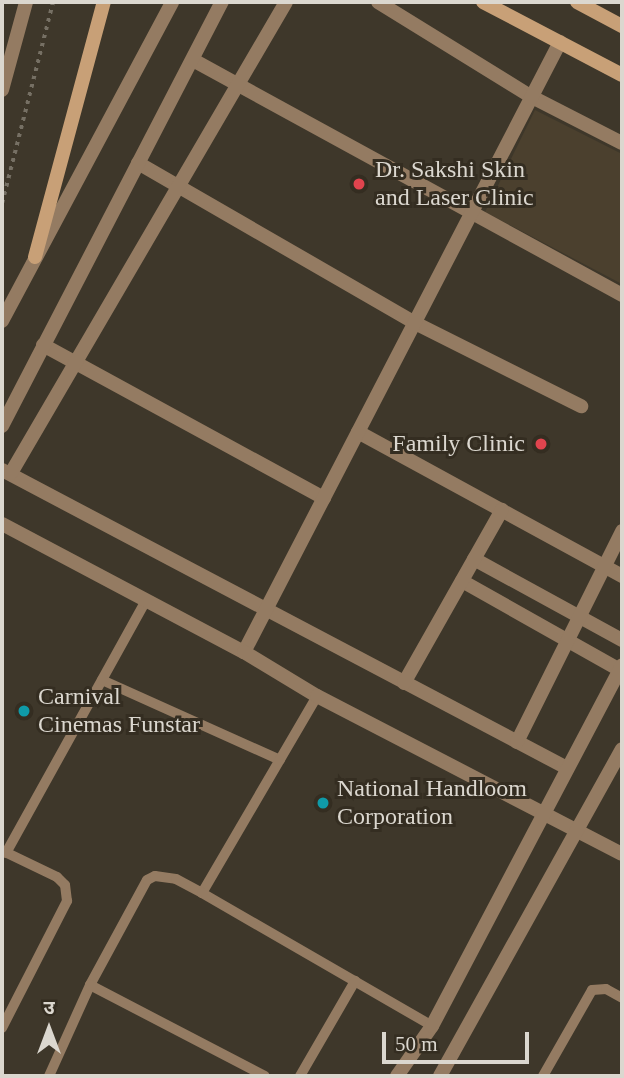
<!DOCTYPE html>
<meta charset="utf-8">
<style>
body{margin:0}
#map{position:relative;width:624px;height:1078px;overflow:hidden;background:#3e372a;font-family:"Times New Roman","Noto Sans Devanagari",serif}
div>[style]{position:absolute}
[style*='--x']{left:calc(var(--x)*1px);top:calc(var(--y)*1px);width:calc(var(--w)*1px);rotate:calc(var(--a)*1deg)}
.built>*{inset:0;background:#4b402e}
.path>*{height:3.5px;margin-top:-1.75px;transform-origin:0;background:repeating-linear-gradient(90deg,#767064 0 3.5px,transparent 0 8.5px)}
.service>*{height:10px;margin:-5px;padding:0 5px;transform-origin:5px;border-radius:5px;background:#947b62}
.minor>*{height:14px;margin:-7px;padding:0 7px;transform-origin:7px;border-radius:7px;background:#947b62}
.tertiary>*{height:14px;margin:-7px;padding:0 7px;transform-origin:7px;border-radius:7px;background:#947b62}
.secondary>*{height:14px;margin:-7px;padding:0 7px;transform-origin:7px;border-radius:7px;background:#c8a077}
.dots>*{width:19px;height:19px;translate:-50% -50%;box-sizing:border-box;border:4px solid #342d21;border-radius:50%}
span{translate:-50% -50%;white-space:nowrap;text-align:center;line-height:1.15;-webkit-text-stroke:6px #342d21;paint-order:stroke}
.poi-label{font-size:24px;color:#dbd7cf}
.left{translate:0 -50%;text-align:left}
.right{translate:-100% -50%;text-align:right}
.frame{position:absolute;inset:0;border:4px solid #dbd7cf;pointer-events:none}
.north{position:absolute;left:14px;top:994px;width:70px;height:70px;-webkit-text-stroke:5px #342d21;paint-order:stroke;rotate:0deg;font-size:19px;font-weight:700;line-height:28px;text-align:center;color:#dbd7cf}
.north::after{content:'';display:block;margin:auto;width:24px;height:32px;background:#dbd7cf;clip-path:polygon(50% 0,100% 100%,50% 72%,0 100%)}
.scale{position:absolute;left:382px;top:1032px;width:147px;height:32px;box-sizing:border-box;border:4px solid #dbd7cf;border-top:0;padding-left:9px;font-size:21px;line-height:24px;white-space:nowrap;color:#dbd7cf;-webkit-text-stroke:5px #342d21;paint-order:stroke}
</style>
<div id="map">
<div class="built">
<i style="clip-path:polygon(535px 110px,622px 154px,622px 284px,485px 212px)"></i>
</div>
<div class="path">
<i style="--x:2;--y:203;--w:207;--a:-75.8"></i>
</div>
<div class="service">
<i style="--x:102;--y:680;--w:195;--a:24.2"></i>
<i style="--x:6;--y:853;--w:289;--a:-61"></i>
<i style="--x:202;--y:893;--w:228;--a:-59.7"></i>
<i style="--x:90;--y:985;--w:119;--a:-61.5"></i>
<i style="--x:147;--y:880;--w:9;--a:-27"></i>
<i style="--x:155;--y:876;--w:21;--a:8"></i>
<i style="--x:176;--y:879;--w:30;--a:28"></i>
<i style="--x:202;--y:893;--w:266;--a:30"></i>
<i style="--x:2;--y:1028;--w:143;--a:-62.9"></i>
<i style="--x:67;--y:901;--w:16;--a:-97"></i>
<i style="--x:65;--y:885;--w:11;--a:-135"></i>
<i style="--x:57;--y:877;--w:60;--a:-154.3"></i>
<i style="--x:49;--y:1076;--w:100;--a:-65.7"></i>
<i style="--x:90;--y:985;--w:197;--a:27.5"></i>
<i style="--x:300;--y:1076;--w:110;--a:-59.9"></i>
<i style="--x:543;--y:1076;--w:99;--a:-60.3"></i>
<i style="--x:592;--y:990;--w:14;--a:-4"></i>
<i style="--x:606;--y:989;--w:18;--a:29"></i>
</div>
<div class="minor">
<i style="--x:378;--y:2;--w:181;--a:31.7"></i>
<i style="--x:532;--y:97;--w:101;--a:27.1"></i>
<i style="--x:193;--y:60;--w:489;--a:28.7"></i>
<i style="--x:2;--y:90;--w:91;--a:-74.7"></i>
<i style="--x:138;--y:163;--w:320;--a:30"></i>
<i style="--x:415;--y:323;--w:186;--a:26.6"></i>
<i style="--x:43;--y:345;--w:320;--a:28.6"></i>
<i style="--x:358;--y:432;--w:301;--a:28.6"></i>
<i style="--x:2;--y:470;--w:639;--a:27.81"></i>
<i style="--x:11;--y:473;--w:545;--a:-59.72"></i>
<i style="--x:474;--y:559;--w:169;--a:28.7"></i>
<i style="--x:462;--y:581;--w:181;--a:29.4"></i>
<i style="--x:244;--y:652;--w:687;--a:-62.61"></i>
<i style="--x:404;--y:683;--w:199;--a:-60.5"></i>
<i style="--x:517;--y:742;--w:236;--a:-63.5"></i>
</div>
<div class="tertiary">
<i style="--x:2;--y:321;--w:361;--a:-61.9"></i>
<i style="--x:2;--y:426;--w:478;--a:-62.6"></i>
<i style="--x:2;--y:524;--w:274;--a:27.9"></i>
<i style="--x:244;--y:652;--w:85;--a:31.1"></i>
<i style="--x:317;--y:696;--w:343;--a:27.4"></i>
<i style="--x:397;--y:1076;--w:61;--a:-55"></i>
<i style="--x:432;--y:1026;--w:408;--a:-62.2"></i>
<i style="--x:440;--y:1076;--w:374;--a:-60.9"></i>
</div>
<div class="secondary">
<i style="--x:483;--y:2;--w:157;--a:27.7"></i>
<i style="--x:577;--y:2;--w:51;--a:28.1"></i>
<i style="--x:35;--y:257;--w:264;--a:-74.9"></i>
</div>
<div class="dots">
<i style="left:359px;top:184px;background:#e0444e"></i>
<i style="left:541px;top:444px;background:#e0444e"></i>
<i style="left:24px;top:711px;background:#0f9aa8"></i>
<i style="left:323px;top:803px;background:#0f9aa8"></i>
</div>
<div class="poi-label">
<span class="left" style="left:375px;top:184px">Dr. Sakshi Skin<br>and Laser Clinic</span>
<span class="right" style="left:525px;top:444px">Family Clinic</span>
<span class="left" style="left:38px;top:711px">Carnival<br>Cinemas Funstar</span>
<span class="left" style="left:337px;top:803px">National Handloom<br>Corporation</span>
</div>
<div class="frame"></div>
<div class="north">उ</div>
<div class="scale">50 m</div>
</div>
